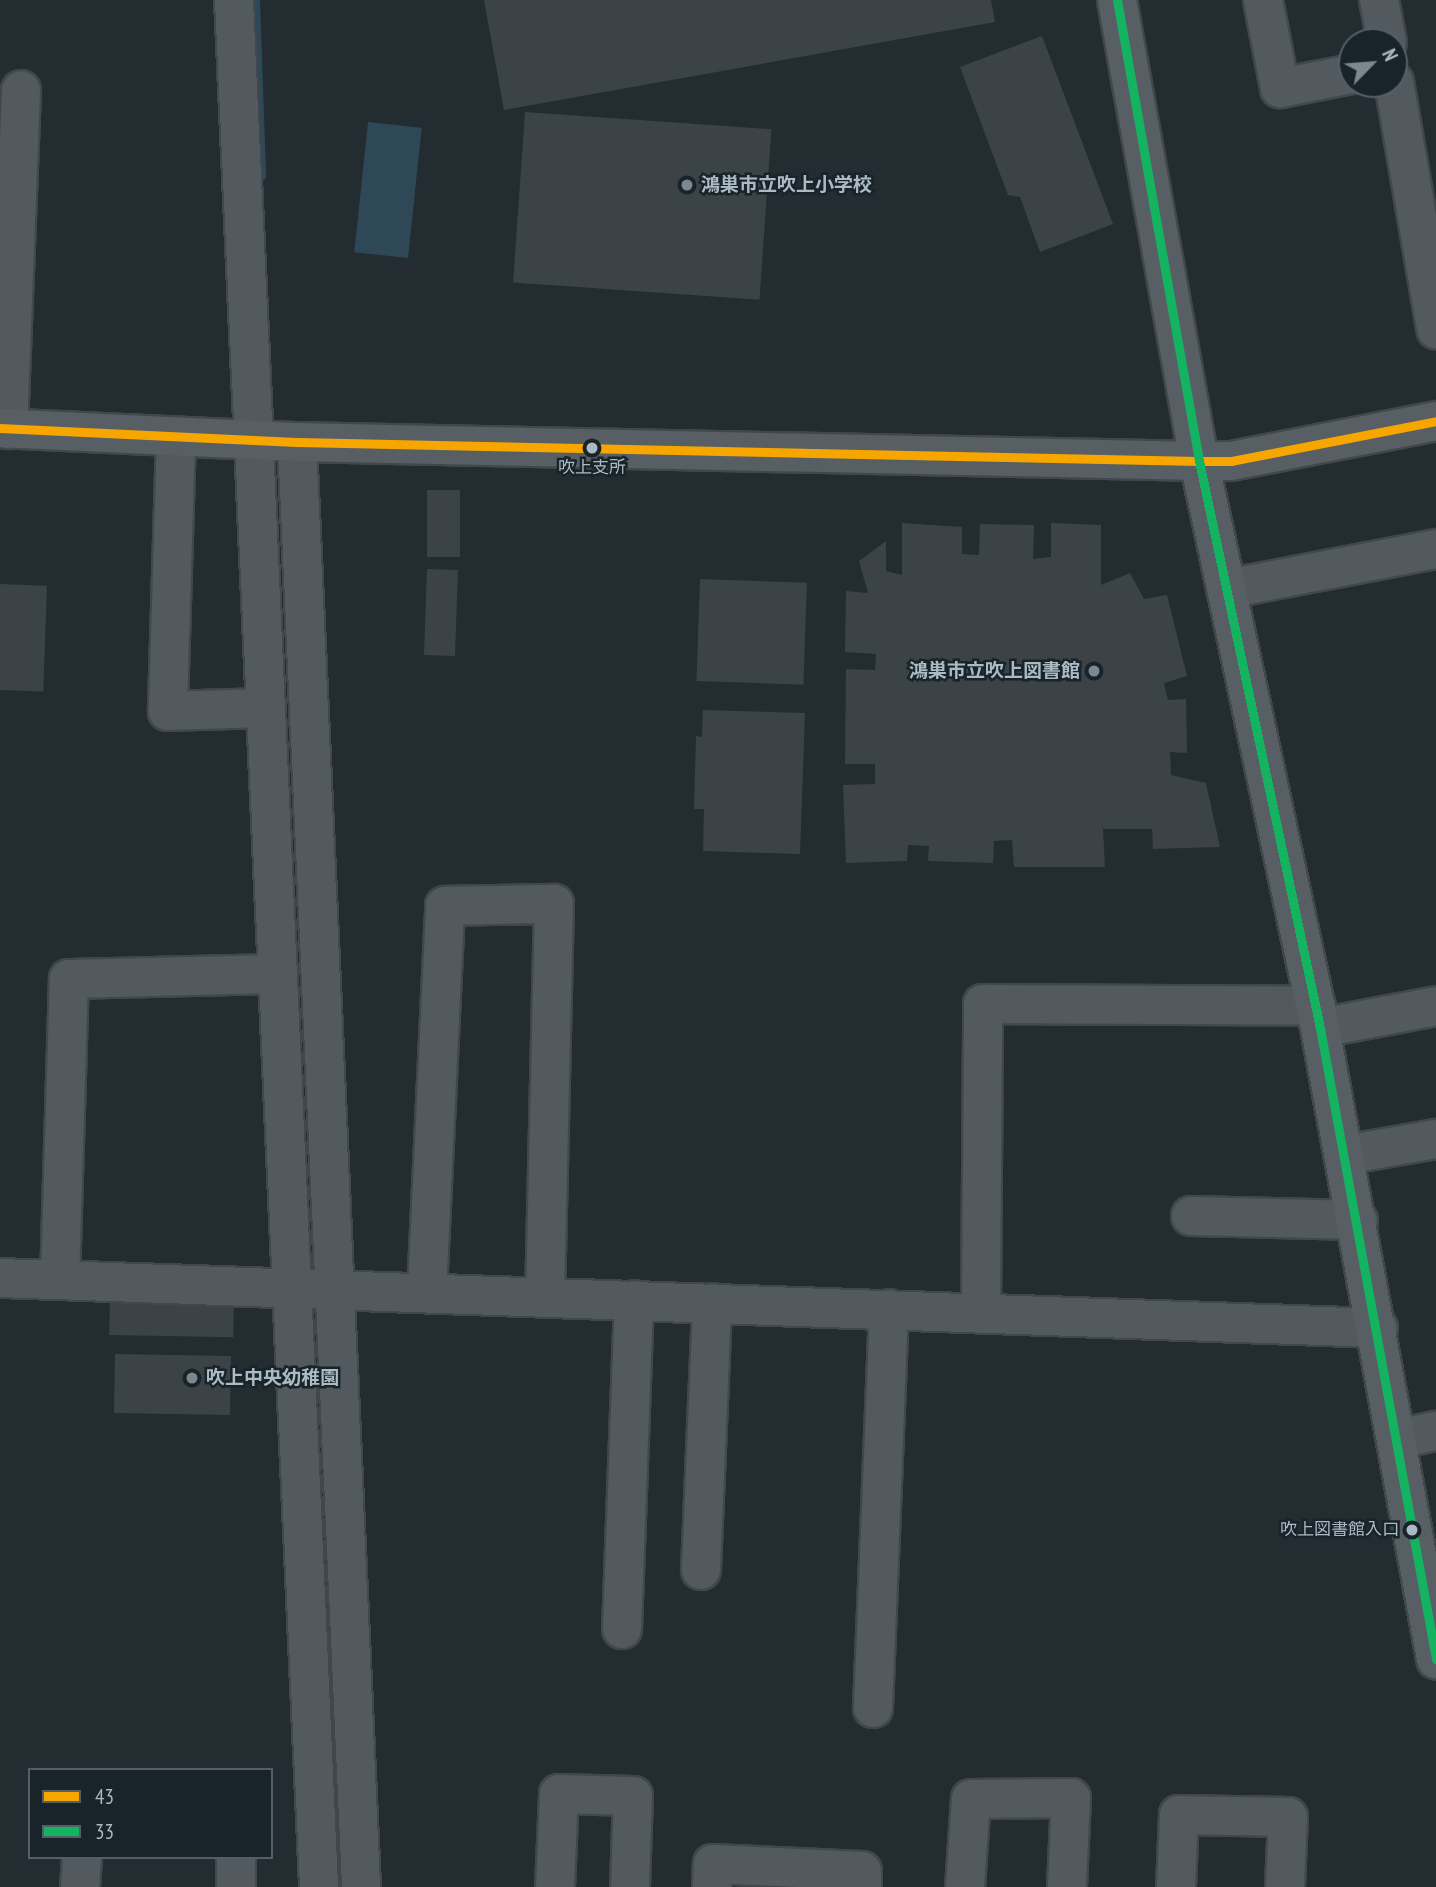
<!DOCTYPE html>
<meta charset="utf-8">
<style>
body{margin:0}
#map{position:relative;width:1436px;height:1887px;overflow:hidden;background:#232c30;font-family:"PT Sans Narrow","Noto Sans JP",sans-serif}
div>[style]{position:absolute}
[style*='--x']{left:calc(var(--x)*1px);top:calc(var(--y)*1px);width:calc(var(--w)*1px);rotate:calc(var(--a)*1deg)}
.water>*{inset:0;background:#2f4857;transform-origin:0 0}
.stream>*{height:10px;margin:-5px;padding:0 5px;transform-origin:5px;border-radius:5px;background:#2f4857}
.building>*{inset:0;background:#3b4346;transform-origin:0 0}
.roads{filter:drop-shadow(2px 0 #41474b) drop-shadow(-2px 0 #41474b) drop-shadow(0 2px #41474b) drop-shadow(0 -2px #41474b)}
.street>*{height:38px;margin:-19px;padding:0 19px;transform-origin:19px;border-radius:19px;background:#525a5f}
.secondary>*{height:38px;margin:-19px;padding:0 19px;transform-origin:19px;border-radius:19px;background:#575e64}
.bus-1>*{height:9px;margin:-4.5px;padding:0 4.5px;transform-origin:4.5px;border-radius:4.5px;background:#f7a600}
.bus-2>*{height:9px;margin:-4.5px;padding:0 4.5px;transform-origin:4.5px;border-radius:4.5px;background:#13b361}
.dots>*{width:19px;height:19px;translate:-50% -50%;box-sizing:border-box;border:4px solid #18232a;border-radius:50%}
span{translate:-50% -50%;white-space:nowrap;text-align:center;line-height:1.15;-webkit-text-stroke:5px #18232a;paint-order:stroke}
.bus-label{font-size:17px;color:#abbac3}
.right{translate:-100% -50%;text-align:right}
.poi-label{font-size:19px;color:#abbac3;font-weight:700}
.left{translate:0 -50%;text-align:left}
.legend{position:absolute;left:28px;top:1768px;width:245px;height:91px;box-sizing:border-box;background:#18232a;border:2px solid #535f67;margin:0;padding:9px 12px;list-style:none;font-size:21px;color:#abbac3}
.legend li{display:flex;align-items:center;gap:14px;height:35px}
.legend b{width:35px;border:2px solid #535f67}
.north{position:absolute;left:1338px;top:28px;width:70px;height:70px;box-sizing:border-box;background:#18232a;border:2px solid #535f67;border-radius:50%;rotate:65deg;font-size:19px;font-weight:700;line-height:28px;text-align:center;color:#abbac3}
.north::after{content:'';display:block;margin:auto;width:24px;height:32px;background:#7b8890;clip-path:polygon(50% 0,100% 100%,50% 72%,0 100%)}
</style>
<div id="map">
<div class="water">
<i style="left:368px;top:122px;width:54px;height:131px;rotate:6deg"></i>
</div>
<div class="stream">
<i style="--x:255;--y:0;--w:176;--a:88"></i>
<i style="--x:327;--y:1634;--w:253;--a:87.3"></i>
</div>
<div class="building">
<i style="clip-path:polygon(484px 0,991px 0,995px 22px,504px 110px)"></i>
<i style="clip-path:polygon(1042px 36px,1113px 224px,1040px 252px,1020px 197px,1008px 195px,960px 67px)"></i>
<i style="left:525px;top:112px;width:247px;height:171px;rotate:4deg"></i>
<i style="left:427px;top:490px;width:33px;height:67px"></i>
<i style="clip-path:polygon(902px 523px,962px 527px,962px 554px,979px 555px,980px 524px,1034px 525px,1033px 559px,1051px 557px,1051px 523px,1101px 525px,1101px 585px,1130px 573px,1144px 599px,1167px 595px,1187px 676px,1164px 683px,1168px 700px,1186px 699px,1187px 753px,1170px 752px,1171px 775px,1206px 783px,1220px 847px,1153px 849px,1152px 829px,1103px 829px,1105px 867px,1014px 867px,1012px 840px,994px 841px,993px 863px,928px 861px,929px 846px,908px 845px,907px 861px,846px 863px,843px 785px,875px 784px,875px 764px,845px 764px,846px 669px,875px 670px,876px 654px,845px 652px,846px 591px,868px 593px,859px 561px,886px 541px,886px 571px,902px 575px)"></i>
<i style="left:427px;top:569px;width:31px;height:86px;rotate:2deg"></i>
<i style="left:700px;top:579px;width:107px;height:102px;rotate:2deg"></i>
<i style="left:0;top:584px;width:47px;height:106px;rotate:2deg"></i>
<i style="clip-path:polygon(703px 710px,805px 713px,800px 854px,703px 851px,704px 809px,694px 809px,696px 736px,702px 737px)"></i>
<i style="left:110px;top:1293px;width:124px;height:42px;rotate:1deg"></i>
<i style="left:115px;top:1354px;width:116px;height:59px;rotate:1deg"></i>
</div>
<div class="roads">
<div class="street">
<i style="--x:234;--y:0;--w:1889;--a:87.42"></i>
<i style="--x:1263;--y:0;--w:90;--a:79.1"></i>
<i style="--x:1280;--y:88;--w:73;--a:-11"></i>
<i style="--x:1379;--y:0;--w:43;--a:79.2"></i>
<i style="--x:1394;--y:82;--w:251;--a:80.3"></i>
<i style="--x:8;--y:429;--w:339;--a:-87.8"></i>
<i style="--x:176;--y:437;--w:274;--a:91.7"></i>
<i style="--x:168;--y:711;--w:95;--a:-1.8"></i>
<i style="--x:297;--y:442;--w:1446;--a:87.46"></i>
<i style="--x:1226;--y:589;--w:214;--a:-10.8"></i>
<i style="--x:1320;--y:1028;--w:118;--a:-10.7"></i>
<i style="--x:1345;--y:1155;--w:92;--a:-10"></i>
<i style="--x:1191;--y:1216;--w:167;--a:1.4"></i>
<i style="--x:0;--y:1278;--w:1379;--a:2.08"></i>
<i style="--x:60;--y:1280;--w:301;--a:-88.3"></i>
<i style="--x:69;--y:979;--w:206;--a:-1.4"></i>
<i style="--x:427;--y:1292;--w:386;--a:-87.3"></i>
<i style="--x:445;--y:906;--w:109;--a:-1.1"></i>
<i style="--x:554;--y:904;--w:392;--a:91.3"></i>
<i style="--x:981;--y:1313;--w:309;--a:-89.6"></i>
<i style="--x:983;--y:1004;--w:333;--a:0.3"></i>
<i style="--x:1398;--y:1439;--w:39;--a:-12"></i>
<i style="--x:701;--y:1570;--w:267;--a:-87.6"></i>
<i style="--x:622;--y:1629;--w:329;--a:-87.9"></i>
<i style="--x:873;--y:1708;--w:399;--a:-87.7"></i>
<i style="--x:80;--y:1887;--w:30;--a:-86"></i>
<i style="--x:236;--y:1887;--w:30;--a:-90"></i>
<i style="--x:555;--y:1887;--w:93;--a:-87.5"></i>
<i style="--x:559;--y:1794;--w:74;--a:1.5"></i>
<i style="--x:633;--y:1796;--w:91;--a:91.9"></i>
<i style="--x:712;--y:1887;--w:23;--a:-88"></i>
<i style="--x:713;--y:1864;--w:149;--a:2.7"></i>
<i style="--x:862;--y:1871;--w:16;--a:90"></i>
<i style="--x:965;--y:1887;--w:88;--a:-86.1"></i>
<i style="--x:971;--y:1799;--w:100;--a:-0.6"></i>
<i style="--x:1071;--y:1798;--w:89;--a:92.6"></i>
<i style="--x:1176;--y:1887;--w:72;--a:-87.6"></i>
<i style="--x:1179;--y:1815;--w:109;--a:1.1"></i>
<i style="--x:1288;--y:1817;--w:70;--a:92.5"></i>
</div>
<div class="secondary">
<i style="--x:1117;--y:0;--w:468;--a:79.9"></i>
<i style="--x:1199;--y:461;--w:580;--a:77.95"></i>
<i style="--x:1320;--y:1028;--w:642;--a:79.58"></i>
<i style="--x:0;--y:428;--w:297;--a:2.7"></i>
<i style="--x:297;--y:442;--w:902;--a:1.21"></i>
<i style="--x:1199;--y:461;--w:32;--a:0"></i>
<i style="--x:1231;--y:461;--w:209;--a:-11"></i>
</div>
</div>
<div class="bus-1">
<i style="--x:0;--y:428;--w:297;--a:2.7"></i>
<i style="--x:297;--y:442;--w:902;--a:1.21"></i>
<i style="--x:1199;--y:461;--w:32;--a:0"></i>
<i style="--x:1231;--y:461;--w:209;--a:-11"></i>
</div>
<div class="bus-2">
<i style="--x:1117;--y:0;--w:468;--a:79.9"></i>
<i style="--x:1199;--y:461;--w:580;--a:77.95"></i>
<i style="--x:1320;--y:1028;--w:642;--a:79.58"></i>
</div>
<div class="dots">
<i style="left:687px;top:185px;background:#7b8890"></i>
<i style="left:592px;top:448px;background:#abbac3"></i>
<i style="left:1094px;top:671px;background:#7b8890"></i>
<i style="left:192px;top:1378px;background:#7b8890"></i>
<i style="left:1412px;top:1530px;background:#abbac3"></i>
</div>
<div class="bus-label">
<span style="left:592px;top:468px">吹上支所</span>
<span class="right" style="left:1399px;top:1530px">吹上図書館入口</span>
</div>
<div class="poi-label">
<span class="left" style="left:701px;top:185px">鴻巣市立吹上小学校</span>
<span class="right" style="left:1080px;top:671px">鴻巣市立吹上図書館</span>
<span class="left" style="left:206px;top:1378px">吹上中央幼稚園</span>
</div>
<ul class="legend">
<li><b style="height:9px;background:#f7a600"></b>43</li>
<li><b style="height:9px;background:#13b361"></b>33</li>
</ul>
<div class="north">N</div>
</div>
